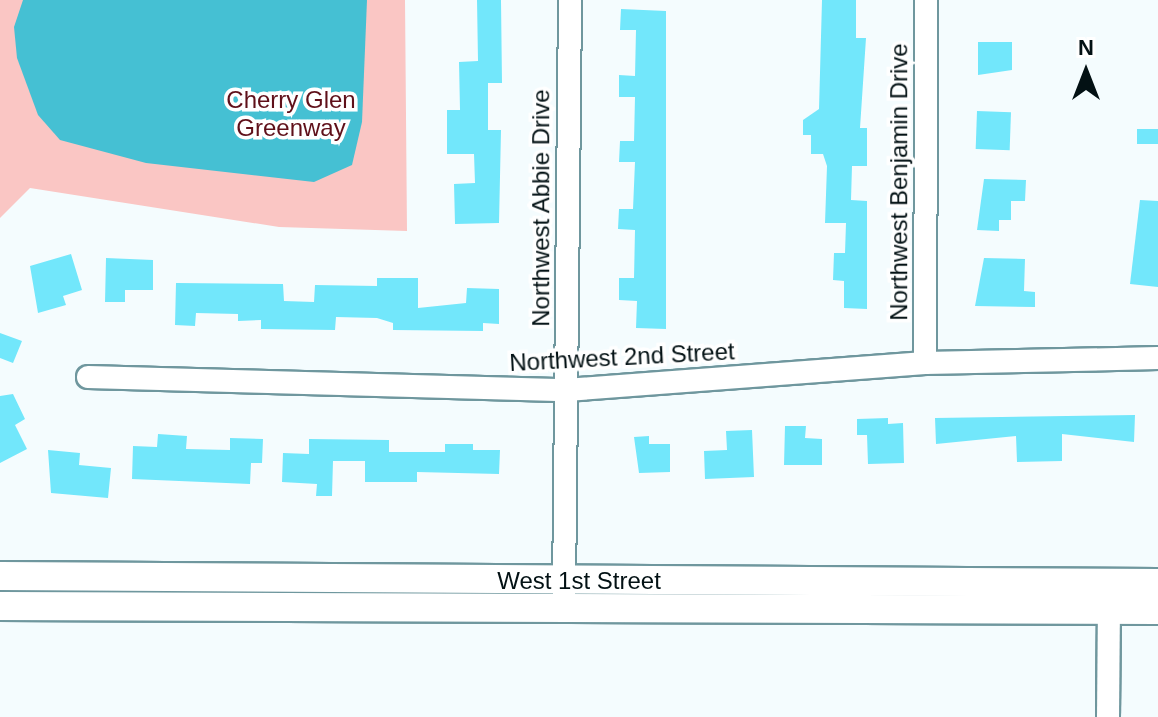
<!DOCTYPE html>
<style>
body{margin:0}
#map{position:relative;width:1158px;height:717px;overflow:hidden;background:#f4fcfe;font-family:Arial,sans-serif}
div>[style]{position:absolute}
[style*='--x']{left:calc(var(--x)*1px);top:calc(var(--y)*1px);width:calc(var(--w)*1px);rotate:calc(var(--a)*1deg)}
.green>*{inset:0;background:#fac6c4}
.water>*{inset:0;background:#45c0d3}
.building>*{inset:0;background:#72e7fb;transform-origin:0 0}
.roads{filter:drop-shadow(2px 0 #6f979e) drop-shadow(-2px 0 #6f979e) drop-shadow(0 2px #6f979e) drop-shadow(0 -2px #6f979e)}
.minor>*{height:22px;margin:-11px;padding:0 11px;transform-origin:11px;border-radius:11px;background:#fff}
.major>*{height:28px;margin:-14px;padding:0 14px;transform-origin:14px;border-radius:14px;background:#fff}
span{translate:-50% -50%;white-space:nowrap;text-align:center;line-height:1.15;-webkit-text-stroke:7px #fff;paint-order:stroke}
.park-label{font-size:24px;color:#5f101a}
.street-label{font-size:24px;color:#031114}
.north{position:absolute;left:1046px;top:32px;width:80px;height:80px;-webkit-text-stroke:6px #fff;paint-order:stroke;rotate:0deg;font-size:22px;font-weight:700;line-height:32px;text-align:center;color:#031114}
.north::after{content:'';display:block;margin:auto;width:28px;height:36px;background:#031114;clip-path:polygon(50% 0,100% 100%,50% 72%,0 100%)}
</style>
<div id="map">
<div class="green">
<i style="clip-path:polygon(0 0,405px 0,407px 231px,279px 227px,30px 188px,0 218px)"></i>
</div>
<div class="water">
<i style="clip-path:polygon(23px 0,367px 0,362px 122px,352px 165px,314px 182px,146px 163px,60px 140px,38px 115px,17px 58px,14px 27px)"></i>
</div>
<div class="building">
<i style="clip-path:polygon(477px 0,501px 0,502px 83px,488px 83px,488px 130px,501px 130px,499px 223px,455px 224px,454px 184px,475px 183px,474px 154px,447px 154px,447px 110px,460px 110px,459px 62px,478px 61px)"></i>
<i style="clip-path:polygon(822px 0,856px 0,856px 38px,866px 38px,860px 128px,867px 128px,867px 166px,852px 166px,851px 200px,867px 201px,867px 309px,844px 308px,844px 281px,833px 280px,834px 253px,845px 253px,846px 223px,825px 223px,827px 166px,823px 154px,811px 154px,811px 135px,803px 135px,803px 120px,819px 109px)"></i>
<i style="clip-path:polygon(621px 9px,666px 11px,666px 329px,636px 328px,637px 301px,619px 300px,619px 278px,634px 278px,635px 230px,618px 229px,619px 209px,633px 209px,635px 162px,619px 162px,620px 141px,634px 141px,635px 97px,619px 97px,619px 75px,635px 76px,636px 30px,620px 30px)"></i>
<i style="clip-path:polygon(978px 42px,1012px 42px,1012px 70px,978px 75px)"></i>
<i style="left:977px;top:111px;width:34px;height:38px;rotate:2deg"></i>
<i style="left:1137px;top:129px;width:21px;height:15px"></i>
<i style="clip-path:polygon(984px 179px,1026px 180px,1025px 201px,1011px 201px,1011px 220px,999px 220px,999px 231px,977px 230px)"></i>
<i style="clip-path:polygon(1140px 200px,1158px 201px,1158px 287px,1130px 284px)"></i>
<i style="clip-path:polygon(71px 254px,82px 290px,63px 296px,66px 305px,38px 313px,30px 266px)"></i>
<i style="clip-path:polygon(106px 258px,153px 260px,153px 290px,125px 290px,125px 302px,105px 302px)"></i>
<i style="clip-path:polygon(984px 258px,1025px 259px,1024px 291px,1035px 292px,1035px 307px,975px 306px)"></i>
<i style="clip-path:polygon(377px 278px,418px 278px,418px 308px,466px 303px,467px 288px,499px 289px,499px 324px,483px 323px,483px 331px,393px 330px,393px 323px,377px 318px,336px 317px,335px 330px,261px 329px,261px 320px,238px 321px,238px 314px,196px 313px,195px 326px,175px 325px,176px 283px,283px 284px,284px 301px,314px 302px,315px 285px,377px 286px)"></i>
<i style="clip-path:polygon(0 333px,22px 341px,13px 363px,0 358px)"></i>
<i style="clip-path:polygon(13px 394px,25px 419px,15px 425px,27px 449px,0 463px,0 396px)"></i>
<i style="clip-path:polygon(1135px 415px,1134px 442px,1062px 434px,1062px 461px,1017px 462px,1016px 436px,936px 444px,935px 418px)"></i>
<i style="clip-path:polygon(888px 418px,888px 424px,903px 423px,904px 463px,868px 464px,867px 435px,857px 435px,857px 419px)"></i>
<i style="clip-path:polygon(785px 426px,806px 426px,805px 438px,822px 439px,822px 465px,784px 465px)"></i>
<i style="clip-path:polygon(752px 430px,754px 477px,705px 479px,704px 451px,727px 450px,726px 431px)"></i>
<i style="clip-path:polygon(158px 434px,187px 436px,186px 449px,230px 450px,230px 438px,263px 439px,262px 463px,251px 463px,250px 484px,132px 479px,133px 446px,157px 447px)"></i>
<i style="clip-path:polygon(649px 436px,649px 444px,670px 444px,670px 472px,639px 473px,634px 437px)"></i>
<i style="clip-path:polygon(309px 439px,389px 440px,389px 452px,445px 452px,445px 444px,473px 444px,473px 450px,500px 450px,499px 474px,417px 472px,417px 482px,365px 482px,365px 461px,333px 461px,332px 496px,316px 496px,317px 484px,282px 482px,283px 453px,309px 454px)"></i>
<i style="clip-path:polygon(48px 450px,80px 453px,79px 465px,111px 468px,108px 498px,51px 493px)"></i>
</div>
<div class="roads">
<div class="minor">
<i style="--x:925;--y:363;--w:363;--a:-89.8"></i>
<i style="--x:88;--y:377;--w:478;--a:1.6"></i>
<i style="--x:566;--y:390;--w:360;--a:-4.3"></i>
<i style="--x:925;--y:363;--w:233;--a:-1.2"></i>
<i style="--x:564;--y:595;--w:595;--a:-89.42"></i>
<i style="--x:1108;--y:717;--w:121;--a:-89.5"></i>
</div>
<div class="major">
<i style="--x:0;--y:576;--w:1158;--a:0.35"></i>
<i style="--x:0;--y:606;--w:1158;--a:0.2"></i>
</div>
</div>
<div class="park-label">
<span style="left:291px;top:114px">Cherry Glen<br>Greenway</span>
</div>
<div class="street-label">
<span style="left:899px;top:182px;rotate:-90deg">Northwest Benjamin Drive</span>
<span style="left:541px;top:208px;rotate:-90deg">Northwest Abbie Drive</span>
<span style="left:622px;top:357px;rotate:-3deg">Northwest 2nd Street</span>
<span style="left:579px;top:581px">West 1st Street</span>
</div>
<div class="north">N</div>
</div>
